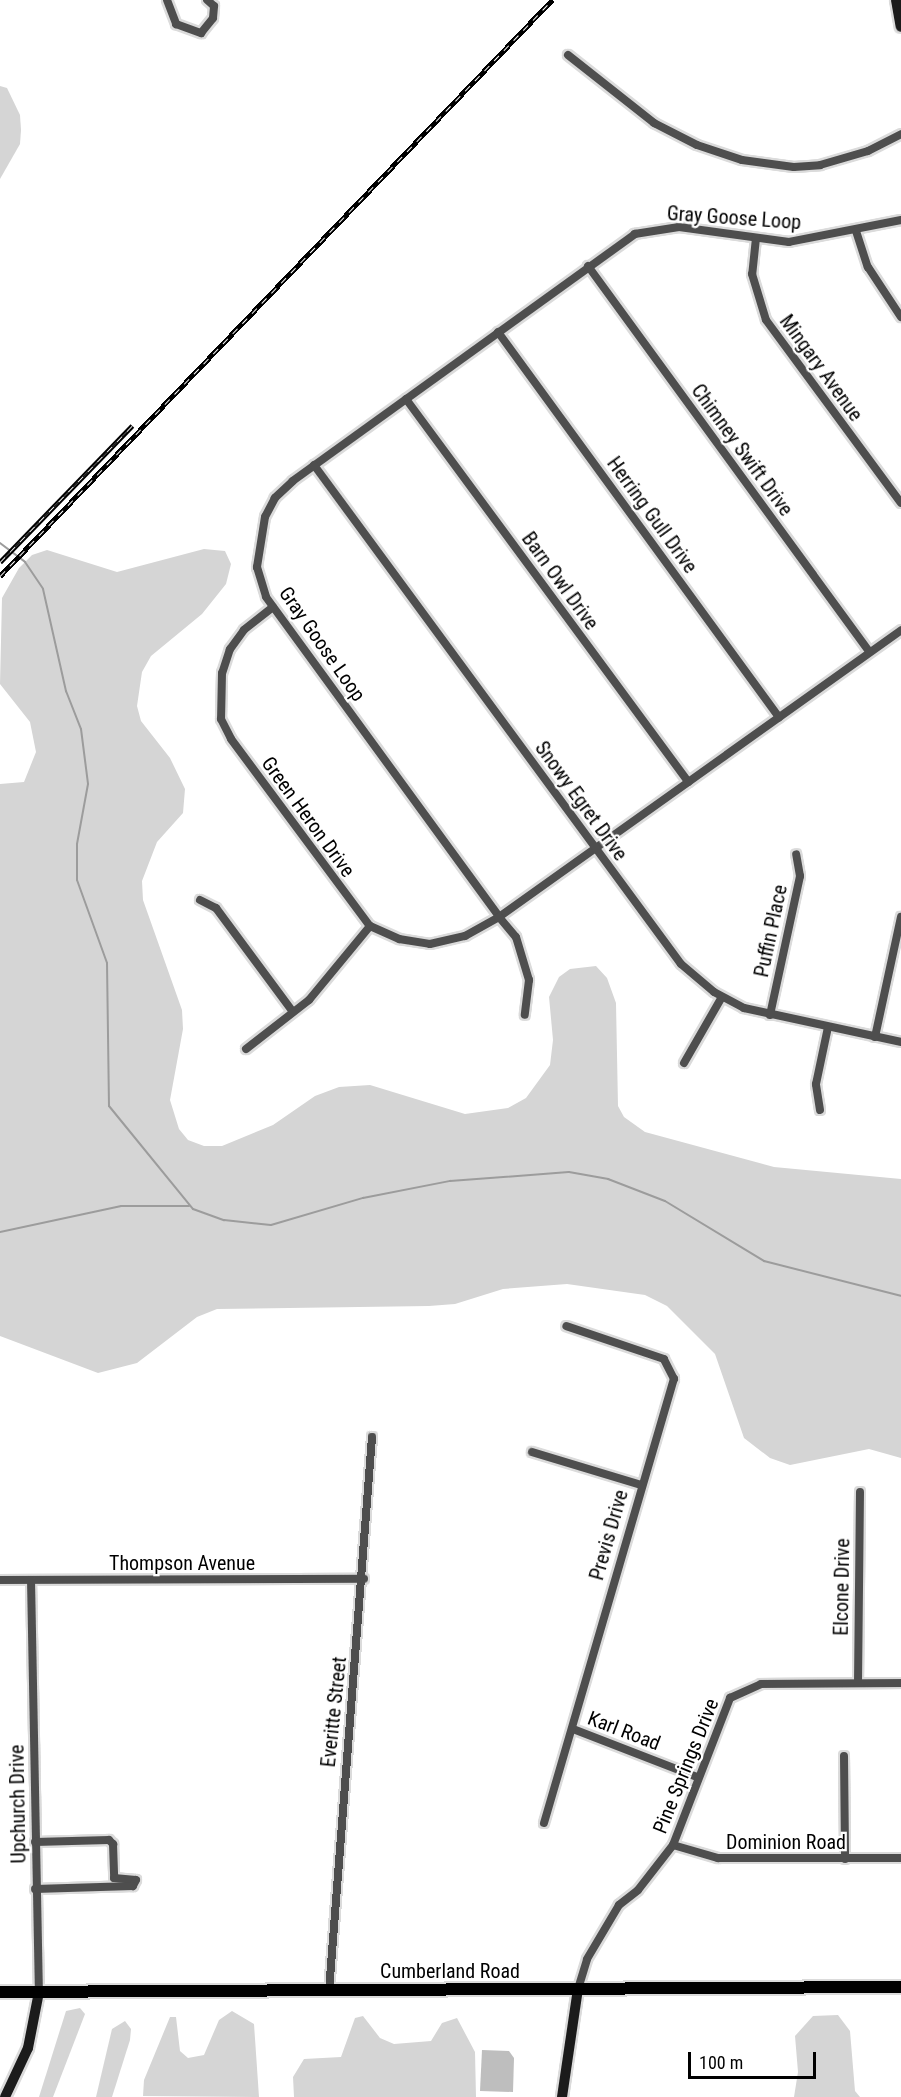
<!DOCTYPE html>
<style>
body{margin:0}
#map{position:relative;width:901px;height:2097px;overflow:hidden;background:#fff;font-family:"Roboto Condensed",sans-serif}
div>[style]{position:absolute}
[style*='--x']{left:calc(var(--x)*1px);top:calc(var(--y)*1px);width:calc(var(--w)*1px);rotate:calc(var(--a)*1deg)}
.green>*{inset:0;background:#d5d5d5}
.stream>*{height:2px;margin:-1px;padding:0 1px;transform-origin:1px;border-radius:1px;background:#9c9c9c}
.building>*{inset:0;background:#bebebe}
.roads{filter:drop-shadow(2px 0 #dbdbdb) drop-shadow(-2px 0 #dbdbdb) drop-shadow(0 2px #dbdbdb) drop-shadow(0 -2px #dbdbdb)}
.street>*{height:8px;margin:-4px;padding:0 4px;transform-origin:4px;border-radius:4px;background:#4e4e4e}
.secondary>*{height:10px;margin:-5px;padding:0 5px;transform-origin:5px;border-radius:5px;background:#1b1b1b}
.primary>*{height:12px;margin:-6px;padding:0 6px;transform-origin:6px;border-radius:6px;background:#000}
.rail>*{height:4.5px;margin-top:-2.25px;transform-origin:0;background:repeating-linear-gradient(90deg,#fff 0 7px,#000 0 14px);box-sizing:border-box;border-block:2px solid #000}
span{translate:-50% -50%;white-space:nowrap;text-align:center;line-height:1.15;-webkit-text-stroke:4.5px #fff;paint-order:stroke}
.street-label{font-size:20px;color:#000}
.scale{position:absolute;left:688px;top:2052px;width:128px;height:27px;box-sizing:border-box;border:3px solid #000;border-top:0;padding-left:8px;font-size:18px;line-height:21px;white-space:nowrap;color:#000;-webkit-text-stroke:4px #fff;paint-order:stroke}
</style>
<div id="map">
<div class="green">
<i style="clip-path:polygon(0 86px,7px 88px,20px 115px,21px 130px,20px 144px,0 179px)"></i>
<i style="clip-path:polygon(204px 549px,225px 551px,231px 564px,226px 584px,202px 614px,151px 656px,142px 672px,137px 706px,141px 721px,170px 758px,185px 789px,183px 813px,157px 842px,142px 881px,143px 900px,182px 1010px,183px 1029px,170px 1100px,179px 1129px,188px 1140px,204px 1146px,222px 1146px,273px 1125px,315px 1096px,339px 1087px,370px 1085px,465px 1114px,508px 1108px,526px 1098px,550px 1065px,553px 1040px,549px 997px,559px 977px,570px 969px,596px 966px,607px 978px,616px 1003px,618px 1106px,624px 1117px,645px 1132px,774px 1167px,901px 1179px,901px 1458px,869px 1449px,790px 1465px,770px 1458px,744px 1438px,715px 1354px,667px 1306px,645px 1295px,567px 1284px,503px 1289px,455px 1304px,429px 1306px,217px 1309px,197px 1317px,137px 1363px,98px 1373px,0 1336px,0 784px,24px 782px,36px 752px,30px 722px,0 684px,2px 598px,19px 568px,32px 555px,47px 550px,117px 572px)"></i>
<i style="clip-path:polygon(80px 2008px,85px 2014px,53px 2097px,39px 2097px,66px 2011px)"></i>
<i style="clip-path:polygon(232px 2011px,254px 2024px,259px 2097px,143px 2096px,144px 2080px,170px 2017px,176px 2017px,180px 2051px,188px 2058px,204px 2055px,219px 2020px)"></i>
<i style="clip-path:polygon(838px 2015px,850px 2031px,855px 2091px,860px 2097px,794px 2097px,798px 2072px,795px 2036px,813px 2016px)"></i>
<i style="clip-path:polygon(363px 2016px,380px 2038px,394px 2044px,431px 2041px,442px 2023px,457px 2018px,475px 2052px,476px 2097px,294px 2097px,293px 2077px,304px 2059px,341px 2057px,355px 2018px)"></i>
<i style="clip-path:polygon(125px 2021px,131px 2029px,130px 2040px,112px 2097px,96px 2097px,112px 2029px)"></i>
</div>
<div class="stream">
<i style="--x:0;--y:543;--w:31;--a:37"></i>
<i style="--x:25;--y:562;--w:32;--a:56"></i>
<i style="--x:43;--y:589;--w:105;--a:77.3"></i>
<i style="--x:66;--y:691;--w:41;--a:68.5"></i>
<i style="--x:81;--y:729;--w:55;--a:82.7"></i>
<i style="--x:88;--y:784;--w:61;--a:100.4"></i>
<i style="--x:77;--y:844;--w:36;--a:90"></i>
<i style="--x:77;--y:880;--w:88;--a:70.1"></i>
<i style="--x:107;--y:963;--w:143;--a:89.2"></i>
<i style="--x:109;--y:1106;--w:133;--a:50.8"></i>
<i style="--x:193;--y:1209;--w:33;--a:20"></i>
<i style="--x:224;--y:1220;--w:47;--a:6.1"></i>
<i style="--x:271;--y:1225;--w:96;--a:-16.4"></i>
<i style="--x:363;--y:1198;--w:89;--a:-11.1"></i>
<i style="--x:450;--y:1181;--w:119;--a:-4.3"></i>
<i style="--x:569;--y:1172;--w:40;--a:10"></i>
<i style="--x:608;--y:1179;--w:61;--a:21.1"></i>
<i style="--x:665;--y:1201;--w:116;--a:31.2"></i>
<i style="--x:764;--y:1261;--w:141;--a:14.3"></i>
<i style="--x:0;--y:1232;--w:124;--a:-12.1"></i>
<i style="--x:121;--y:1206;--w:68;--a:0"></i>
</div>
<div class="building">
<i style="clip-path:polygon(482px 2050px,509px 2051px,514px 2058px,513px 2092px,480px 2091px)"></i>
</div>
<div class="roads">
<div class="street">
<i style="--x:167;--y:0;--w:26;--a:69"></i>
<i style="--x:176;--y:24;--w:27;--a:20"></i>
<i style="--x:201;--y:33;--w:19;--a:-51"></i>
<i style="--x:213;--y:18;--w:12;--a:-85"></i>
<i style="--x:214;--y:6;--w:9;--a:-139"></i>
<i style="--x:568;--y:55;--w:110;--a:38.3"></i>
<i style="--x:654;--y:123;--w:48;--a:27.1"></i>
<i style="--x:697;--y:145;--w:47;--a:18.4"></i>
<i style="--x:742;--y:160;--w:52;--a:7.7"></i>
<i style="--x:794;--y:167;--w:26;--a:-4"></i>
<i style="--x:820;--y:165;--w:50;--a:-16.3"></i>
<i style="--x:868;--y:151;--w:37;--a:-27"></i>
<i style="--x:901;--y:220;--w:114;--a:168.9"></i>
<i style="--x:789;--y:242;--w:111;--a:-172.2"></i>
<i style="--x:679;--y:227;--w:45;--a:171"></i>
<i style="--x:635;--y:234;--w:422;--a:144.2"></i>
<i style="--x:293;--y:481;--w:25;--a:137"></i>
<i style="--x:275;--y:498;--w:21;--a:118"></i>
<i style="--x:265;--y:517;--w:51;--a:99.1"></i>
<i style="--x:257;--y:567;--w:31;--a:73"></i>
<i style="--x:266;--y:597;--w:396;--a:53.9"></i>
<i style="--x:499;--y:917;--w:494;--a:-35.5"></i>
<i style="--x:856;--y:231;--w:38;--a:72"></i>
<i style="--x:868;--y:267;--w:60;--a:56.6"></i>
<i style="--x:756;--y:238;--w:36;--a:96"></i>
<i style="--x:752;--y:274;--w:48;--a:73.1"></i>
<i style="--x:766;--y:320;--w:227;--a:53.6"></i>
<i style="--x:588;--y:266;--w:477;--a:53.9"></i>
<i style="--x:498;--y:332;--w:477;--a:53.9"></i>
<i style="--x:406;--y:399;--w:476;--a:53.6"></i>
<i style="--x:314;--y:465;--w:619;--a:53.67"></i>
<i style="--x:681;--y:964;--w:43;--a:40.3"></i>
<i style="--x:714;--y:992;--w:34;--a:28"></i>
<i style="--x:744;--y:1008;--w:161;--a:12.2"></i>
<i style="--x:273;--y:607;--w:37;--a:142"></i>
<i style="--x:244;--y:630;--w:24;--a:126"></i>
<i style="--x:230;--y:649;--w:25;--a:108"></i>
<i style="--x:222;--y:673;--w:46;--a:91.2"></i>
<i style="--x:221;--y:719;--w:22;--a:63"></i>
<i style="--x:231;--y:739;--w:233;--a:53.4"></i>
<i style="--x:370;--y:926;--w:32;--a:24"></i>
<i style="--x:399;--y:939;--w:31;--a:9"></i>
<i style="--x:430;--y:944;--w:36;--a:-13"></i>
<i style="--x:465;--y:936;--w:39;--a:-29"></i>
<i style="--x:499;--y:917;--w:26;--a:50"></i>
<i style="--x:516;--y:937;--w:45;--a:73.2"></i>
<i style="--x:529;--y:980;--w:35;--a:97"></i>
<i style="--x:200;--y:900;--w:18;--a:27"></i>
<i style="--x:216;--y:908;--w:129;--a:53.5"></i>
<i style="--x:770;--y:1015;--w:142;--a:-77.8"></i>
<i style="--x:800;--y:876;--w:22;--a:-100"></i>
<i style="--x:875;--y:1037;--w:123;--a:-77.8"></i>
<i style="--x:246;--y:1049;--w:80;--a:-37.9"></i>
<i style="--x:309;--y:1000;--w:96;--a:-50.5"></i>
<i style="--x:684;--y:1063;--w:76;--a:-60.1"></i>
<i style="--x:820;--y:1110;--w:26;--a:-99"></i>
<i style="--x:816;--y:1084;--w:58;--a:-78.1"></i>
<i style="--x:532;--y:1452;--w:114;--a:16.8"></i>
<i style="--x:0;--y:1580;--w:364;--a:-0.2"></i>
<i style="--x:31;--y:1580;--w:412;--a:88.9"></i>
<i style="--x:858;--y:1683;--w:191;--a:-89.4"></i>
<i style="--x:573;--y:1729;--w:133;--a:21.2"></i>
<i style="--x:844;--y:1756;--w:103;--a:89.4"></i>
<i style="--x:544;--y:1823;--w:463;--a:-73.7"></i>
<i style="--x:674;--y:1379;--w:22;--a:-117"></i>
<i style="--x:664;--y:1359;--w:103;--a:-161.4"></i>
<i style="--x:35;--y:1842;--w:74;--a:-1.5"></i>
<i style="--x:109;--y:1840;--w:6;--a:45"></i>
<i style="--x:113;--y:1844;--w:34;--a:88"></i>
<i style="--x:114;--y:1878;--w:22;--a:5"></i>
<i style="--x:136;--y:1880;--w:7;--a:117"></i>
<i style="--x:133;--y:1886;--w:98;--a:178.2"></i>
<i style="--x:673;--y:1845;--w:47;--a:16.1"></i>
<i style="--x:718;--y:1858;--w:183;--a:0"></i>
<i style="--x:578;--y:1989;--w:31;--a:-73"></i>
<i style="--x:587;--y:1959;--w:63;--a:-59.3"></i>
<i style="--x:619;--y:1905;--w:24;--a:-38"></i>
<i style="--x:638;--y:1890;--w:57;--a:-52.1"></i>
<i style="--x:673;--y:1845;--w:158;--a:-68.8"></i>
<i style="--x:730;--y:1698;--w:34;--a:-24"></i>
<i style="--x:761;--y:1684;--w:140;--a:-0.4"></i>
<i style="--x:329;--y:1991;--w:556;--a:-85.56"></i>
</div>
<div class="secondary">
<i style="--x:896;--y:0;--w:27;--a:80"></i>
<i style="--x:5;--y:2097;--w:54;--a:-64.9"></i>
<i style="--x:28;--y:2048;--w:57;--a:-78.9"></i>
<i style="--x:562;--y:2097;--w:109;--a:-81.6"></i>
</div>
<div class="primary">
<i style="--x:0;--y:1992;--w:901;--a:-0.32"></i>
</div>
</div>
<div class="rail">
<i style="--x:0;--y:562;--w:190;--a:-45.9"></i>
<i style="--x:0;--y:576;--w:798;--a:-46.22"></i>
</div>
<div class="street-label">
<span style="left:734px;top:218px;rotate:4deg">Gray Goose Loop</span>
<span style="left:821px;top:368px;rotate:54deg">Mingary Avenue</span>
<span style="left:742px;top:450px;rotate:54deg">Chimney Swift Drive</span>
<span style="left:652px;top:515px;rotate:54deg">Herring Gull Drive</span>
<span style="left:560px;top:581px;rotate:54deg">Barn Owl Drive</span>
<span style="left:322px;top:644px;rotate:55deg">Gray Goose Loop</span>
<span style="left:581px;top:801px;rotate:54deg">Snowy Egret Drive</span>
<span style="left:308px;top:817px;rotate:54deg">Green Heron Drive</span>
<span style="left:771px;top:931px;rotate:-78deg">Puffin Place</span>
<span style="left:609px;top:1535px;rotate:-74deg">Previs Drive</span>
<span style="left:182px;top:1563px">Thompson Avenue</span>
<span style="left:842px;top:1587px;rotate:-89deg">Elcone Drive</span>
<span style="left:334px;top:1712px;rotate:-84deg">Everitte Street</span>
<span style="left:624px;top:1731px;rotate:21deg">Karl Road</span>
<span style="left:686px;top:1766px;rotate:-68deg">Pine Springs Drive</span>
<span style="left:18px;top:1804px;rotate:-91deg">Upchurch Drive</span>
<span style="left:786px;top:1842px">Dominion Road</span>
<span style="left:450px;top:1971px">Cumberland Road</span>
</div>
<div class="scale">100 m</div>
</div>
